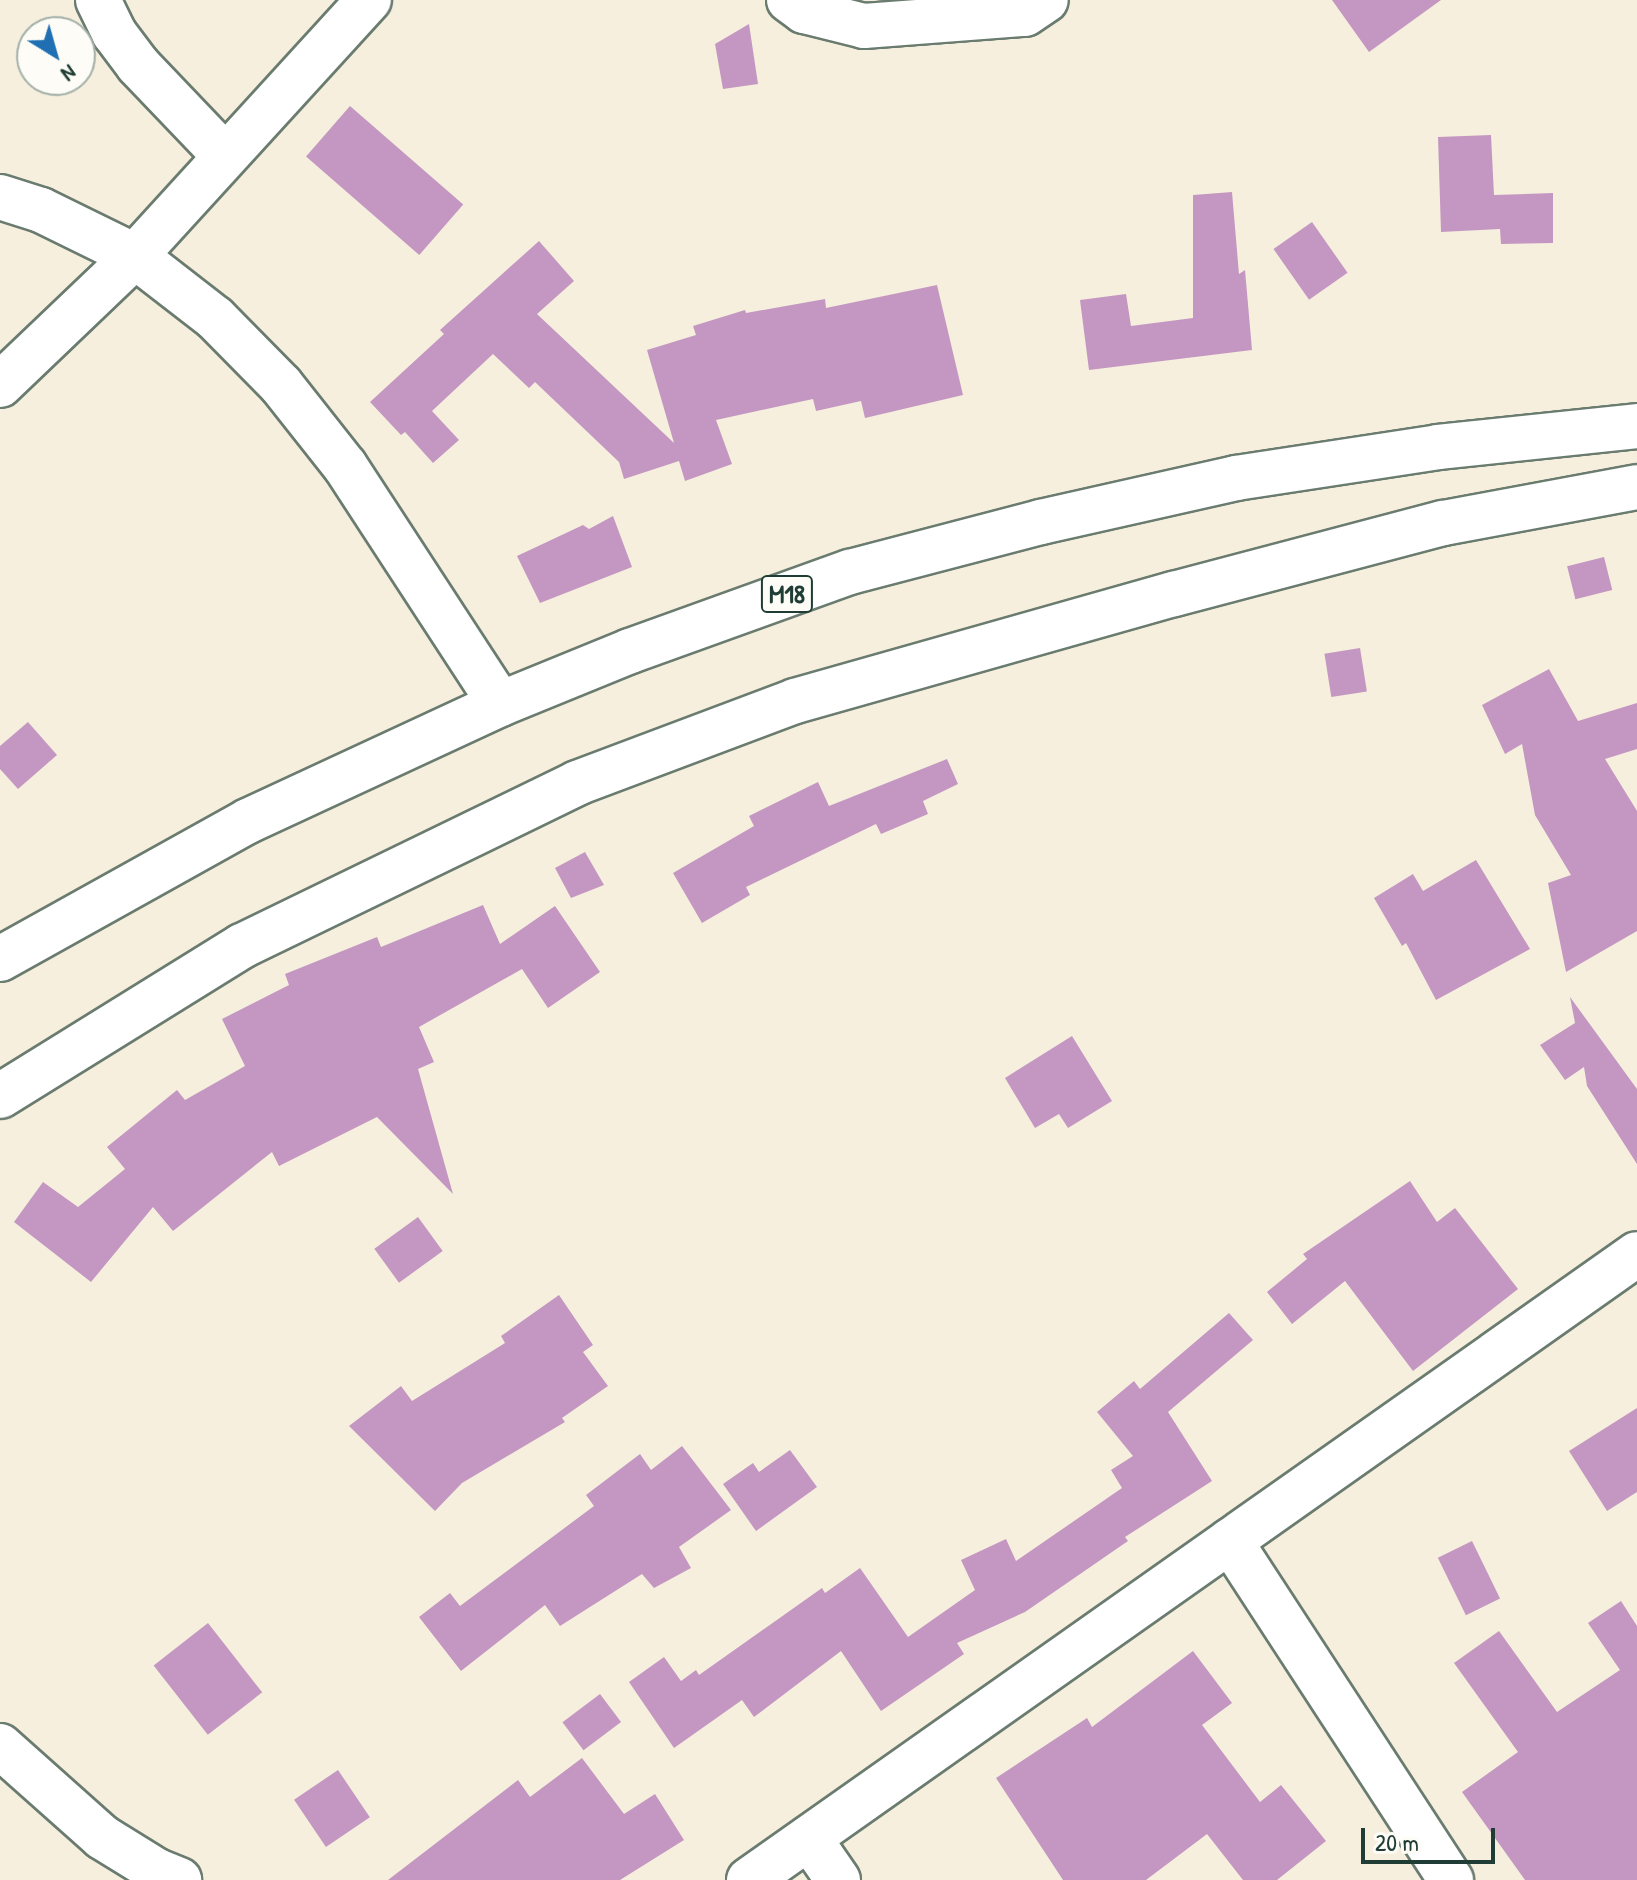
<!DOCTYPE html>
<style>
body{margin:0}
#map{position:relative;width:1637px;height:1880px;overflow:hidden;background:#f6efdd;font-family:"Patrick Hand",sans-serif}
div>[style]{position:absolute}
[style*='--x']{left:calc(var(--x)*1px);top:calc(var(--y)*1px);width:calc(var(--w)*1px);rotate:calc(var(--a)*1deg)}
.building>*{inset:0;background:#c397c2;transform-origin:0 0}
.roads{filter:drop-shadow(2px 0 #6a7b6f) drop-shadow(-2px 0 #6a7b6f) drop-shadow(0 2px #6a7b6f) drop-shadow(0 -2px #6a7b6f)}
.minor>*{height:44px;margin:-22px;padding:0 22px;transform-origin:22px;border-radius:22px;background:#fff}
.tertiary>*{height:44px;margin:-22px;padding:0 22px;transform-origin:22px;border-radius:22px;background:#fff}
.primary>*{height:44px;margin:-22px;padding:0 22px;transform-origin:22px;border-radius:22px;background:#fff}
span{translate:-50% -50%;white-space:nowrap;text-align:center;line-height:1.15;-webkit-text-stroke:6px #fdfcf7;paint-order:stroke}
.shield-label span{padding:2px 6px;background:#fdfcf7;border:2px solid;border-radius:6px;-webkit-text-stroke-width:0}
.shield-label{font-size:26px;color:#1f3d34;font-weight:700}
.north{position:absolute;left:16px;top:16px;width:80px;height:80px;box-sizing:border-box;background:#fdfcf7;border:2px solid #a4b0a9;border-radius:50%;rotate:143deg;font-size:22px;font-weight:700;line-height:32px;text-align:center;color:#1f3d34}
.north::after{content:'';display:block;margin:auto;width:28px;height:36px;background:#1f6fb2;clip-path:polygon(50% 0,100% 100%,50% 72%,0 100%)}
.scale{position:absolute;left:1361px;top:1828px;width:134px;height:36px;box-sizing:border-box;border:4px solid #1f3d34;border-top:0;padding-left:10px;font-size:24px;line-height:28px;white-space:nowrap;color:#1f3d34;-webkit-text-stroke:6px #fdfcf7;paint-order:stroke}
</style>
<div id="map">
<div class="building">
<i style="clip-path:polygon(1332px 0,1441px 0,1369px 52px)"></i>
<i style="clip-path:polygon(749px 24px,758px 84px,723px 89px,715px 44px)"></i>
<i style="left:350px;top:106px;width:150px;height:67px;rotate:41deg"></i>
<i style="clip-path:polygon(1491px 135px,1494px 195px,1553px 193px,1553px 243px,1501px 244px,1500px 229px,1441px 232px,1438px 137px)"></i>
<i style="clip-path:polygon(1232px 192px,1239px 274px,1245px 270px,1252px 350px,1089px 370px,1080px 300px,1126px 294px,1131px 326px,1193px 318px,1193px 195px)"></i>
<i style="left:1312px;top:222px;width:62px;height:47px;rotate:55deg"></i>
<i style="clip-path:polygon(539px 241px,574px 281px,537px 314px,674px 443px,647px 350px,696px 335px,693px 326px,745px 310px,746px 313px,825px 299px,826px 308px,937px 285px,963px 395px,865px 418px,861px 401px,816px 411px,813px 399px,716px 420px,732px 464px,685px 481px,679px 461px,624px 479px,619px 462px,535px 382px,529px 388px,493px 354px,432px 411px,459px 440px,433px 463px,405px 432px,401px 435px,370px 402px,444px 334px,440px 330px)"></i>
<i style="clip-path:polygon(613px 516px,632px 567px,540px 603px,517px 556px,583px 525px,589px 529px)"></i>
<i style="left:1604px;top:557px;width:34px;height:38px;rotate:76deg"></i>
<i style="left:1360px;top:648px;width:44px;height:36px;rotate:81deg"></i>
<i style="clip-path:polygon(1549px 669px,1578px 721px,1637px 703px,1637px 749px,1605px 759px,1637px 811px,1637px 931px,1566px 972px,1548px 883px,1571px 875px,1535px 815px,1522px 744px,1505px 754px,1482px 705px)"></i>
<i style="clip-path:polygon(28px 722px,57px 755px,18px 789px,0 769px,0 746px)"></i>
<i style="clip-path:polygon(947px 759px,958px 784px,923px 801px,928px 814px,881px 834px,876px 824px,746px 887px,750px 895px,702px 923px,673px 873px,754px 826px,749px 816px,818px 782px,829px 806px)"></i>
<i style="clip-path:polygon(585px 852px,604px 885px,571px 898px,555px 868px)"></i>
<i style="clip-path:polygon(1476px 860px,1530px 949px,1436px 1000px,1406px 943px,1402px 946px,1374px 898px,1413px 874px,1423px 891px)"></i>
<i style="clip-path:polygon(483px 905px,500px 944px,555px 906px,600px 972px,548px 1008px,522px 969px,419px 1027px,434px 1062px,418px 1069px,453px 1194px,377px 1117px,279px 1166px,272px 1152px,173px 1231px,153px 1207px,91px 1282px,14px 1222px,43px 1182px,78px 1207px,125px 1169px,107px 1147px,177px 1090px,185px 1100px,245px 1066px,222px 1019px,289px 985px,285px 974px,377px 937px,381px 947px)"></i>
<i style="clip-path:polygon(1570px 997px,1637px 1089px,1637px 1164px,1587px 1086px,1584px 1067px,1565px 1080px,1540px 1045px,1575px 1023px)"></i>
<i style="clip-path:polygon(1072px 1036px,1112px 1101px,1068px 1128px,1059px 1114px,1035px 1128px,1005px 1078px)"></i>
<i style="clip-path:polygon(1410px 1181px,1437px 1222px,1455px 1208px,1518px 1289px,1413px 1371px,1345px 1281px,1292px 1324px,1267px 1292px,1307px 1259px,1303px 1254px)"></i>
<i style="left:418px;top:1217px;width:42px;height:54px;rotate:54deg"></i>
<i style="clip-path:polygon(559px 1295px,593px 1345px,583px 1352px,608px 1386px,562px 1418px,565px 1422px,462px 1483px,435px 1511px,349px 1426px,401px 1386px,412px 1401px,505px 1343px,501px 1336px)"></i>
<i style="clip-path:polygon(1229px 1313px,1253px 1340px,1168px 1412px,1212px 1481px,1125px 1537px,1128px 1541px,1025px 1612px,957px 1643px,964px 1654px,881px 1711px,841px 1651px,754px 1717px,742px 1700px,674px 1748px,629px 1682px,664px 1657px,681px 1681px,696px 1670px,699px 1675px,822px 1588px,825px 1593px,860px 1568px,908px 1637px,975px 1590px,961px 1560px,1006px 1539px,1016px 1561px,1122px 1488px,1111px 1470px,1133px 1456px,1097px 1412px,1134px 1381px,1140px 1389px)"></i>
<i style="clip-path:polygon(1637px 1408px,1637px 1492px,1607px 1511px,1569px 1451px)"></i>
<i style="clip-path:polygon(682px 1446px,731px 1510px,679px 1547px,691px 1568px,654px 1588px,642px 1574px,560px 1626px,545px 1605px,461px 1671px,419px 1617px,450px 1593px,460px 1606px,594px 1506px,586px 1495px,640px 1454px,651px 1470px)"></i>
<i style="clip-path:polygon(790px 1450px,817px 1487px,756px 1531px,723px 1484px,753px 1463px,759px 1472px)"></i>
<i style="left:1472px;top:1541px;width:64px;height:38px;rotate:64deg"></i>
<i style="clip-path:polygon(1621px 1601px,1637px 1626px,1637px 1880px,1525px 1880px,1462px 1792px,1518px 1752px,1454px 1663px,1499px 1631px,1557px 1712px,1620px 1670px,1588px 1623px)"></i>
<i style="left:208px;top:1623px;width:88px;height:69px;rotate:52deg"></i>
<i style="clip-path:polygon(1193px 1651px,1232px 1703px,1202px 1725px,1260px 1802px,1281px 1785px,1326px 1841px,1277px 1880px,1243px 1880px,1207px 1834px,1146px 1880px,1063px 1880px,996px 1778px,1087px 1718px,1092px 1727px)"></i>
<i style="left:600px;top:1694px;width:35px;height:47px;rotate:53deg"></i>
<i style="clip-path:polygon(582px 1758px,624px 1814px,655px 1794px,684px 1840px,620px 1880px,388px 1880px,518px 1780px,530px 1797px)"></i>
<i style="left:338px;top:1770px;width:57px;height:53px;rotate:56deg"></i>
</div>
<div class="roads">
<div class="minor">
<i style="--x:98;--y:0;--w:37;--a:64"></i>
<i style="--x:114;--y:33;--w:40;--a:53"></i>
<i style="--x:138;--y:65;--w:126;--a:46.3"></i>
<i style="--x:789;--y:0;--w:19;--a:36"></i>
<i style="--x:804;--y:11;--w:62;--a:14"></i>
<i style="--x:864;--y:26;--w:161;--a:-4.3"></i>
<i style="--x:1025;--y:14;--w:25;--a:-34"></i>
<i style="--x:0;--y:385;--w:187;--a:-43.7"></i>
<i style="--x:135;--y:256;--w:347;--a:-47.6"></i>
<i style="--x:0;--y:1096;--w:285;--a:-31.8"></i>
<i style="--x:242;--y:946;--w:373;--a:-25.9"></i>
<i style="--x:577;--y:783;--w:233;--a:-20.6"></i>
<i style="--x:795;--y:701;--w:394;--a:-15.8"></i>
<i style="--x:1174;--y:594;--w:278;--a:-14.8"></i>
<i style="--x:1443;--y:523;--w:197;--a:-10.5"></i>
<i style="--x:1230;--y:1541;--w:405;--a:56.9"></i>
<i style="--x:0;--y:1746;--w:137;--a:41.7"></i>
<i style="--x:102;--y:1837;--w:65;--a:31.7"></i>
<i style="--x:157;--y:1871;--w:24;--a:22"></i>
<i style="--x:809;--y:1838;--w:51;--a:55.4"></i>
<i style="--x:749;--y:1880;--w:1086;--a:-35.18"></i>
</div>
<div class="tertiary">
<i style="--x:0;--y:197;--w:43;--a:17.6"></i>
<i style="--x:41;--y:210;--w:105;--a:26.1"></i>
<i style="--x:135;--y:256;--w:101;--a:37.8"></i>
<i style="--x:215;--y:318;--w:94;--a:45.4"></i>
<i style="--x:281;--y:385;--w:103;--a:51.7"></i>
<i style="--x:345;--y:466;--w:284;--a:56.9"></i>
</div>
<div class="primary">
<i style="--x:0;--y:959;--w:284;--a:-29.1"></i>
<i style="--x:248;--y:821;--w:278;--a:-24.9"></i>
<i style="--x:500;--y:704;--w:140;--a:-22.2"></i>
<i style="--x:630;--y:651;--w:234;--a:-19.8"></i>
<i style="--x:850;--y:572;--w:197;--a:-14.7"></i>
<i style="--x:1041;--y:522;--w:200;--a:-12.7"></i>
<i style="--x:1236;--y:478;--w:204;--a:-8.7"></i>
<i style="--x:1438;--y:447;--w:200;--a:-6"></i>
</div>
</div>
<div class="shield-label">
<span style="left:787px;top:594px">M18</span>
</div>
<div class="north">N</div>
<div class="scale">20 m</div>
</div>
